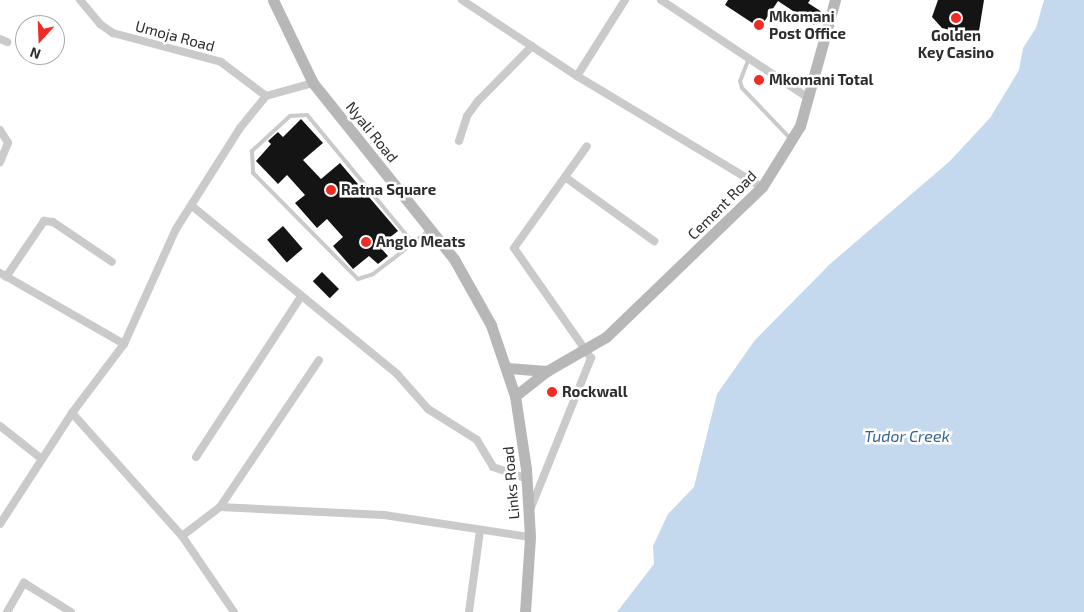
<!DOCTYPE html>
<style>
body{margin:0}
#map{position:relative;width:1084px;height:612px;overflow:hidden;background:#fff;font-family:"Exo 2",sans-serif}
div>[style]{position:absolute}
[style*='--x']{left:calc(var(--x)*1px);top:calc(var(--y)*1px);width:calc(var(--w)*1px);rotate:calc(var(--a)*1deg)}
.water>*{inset:0;background:#c4d9ed}
.building>*{inset:0;background:#141414;transform-origin:0 0}
.lane>*{height:4px;margin:-2px;padding:0 2px;transform-origin:2px;border-radius:2px;background:#cacaca}
.street>*{height:8px;margin:-4px;padding:0 4px;transform-origin:4px;border-radius:4px;background:#cacaca}
.secondary>*{height:11px;margin:-5.5px;padding:0 5.5px;transform-origin:5.5px;border-radius:5.5px;background:#b7b7b7}
.dots>*{width:14px;height:14px;translate:-50% -50%;box-sizing:border-box;border:2px solid #fff;border-radius:50%}
span{translate:-50% -50%;white-space:nowrap;text-align:center;line-height:1.15;-webkit-text-stroke:5px #fff;paint-order:stroke}
.poi-label{font-size:15px;color:#2d2d2d;font-weight:700}
.left{translate:0 -50%;text-align:left}
.street-label{font-size:15px;color:#2d2d2d}
.water-label{font-size:16px;color:#376593;font-style:italic}
.north{position:absolute;left:15px;top:15px;width:50px;height:50px;box-sizing:border-box;background:#fff;border:1px solid #ababab;border-radius:50%;rotate:200deg;font-size:14px;font-weight:700;line-height:20px;text-align:center;color:#2d2d2d}
.north::after{content:'';display:block;margin:auto;width:18px;height:22px;background:#ef2b24;clip-path:polygon(50% 0,100% 100%,50% 72%,0 100%)}
</style>
<div id="map">
<div class="water">
<i style="clip-path:polygon(1044px 0,1084px 0,1084px 612px,617px 612px,654px 564px,653px 546px,668px 514px,694px 487px,717px 394px,755px 340px,830px 264px,950px 161px,990px 118px,1019px 70px,1023px 48px,1036px 28px)"></i>
</div>
<div class="building">
<i style="clip-path:polygon(728px 0,810px 0,808px 3px,822px 12px,814px 25px,778px 1px,760px 28px,725px 5px)"></i>
<i style="clip-path:polygon(938px 0,984px 0,978px 37px,942px 28px,932px 17px)"></i>
<i style="clip-path:polygon(301px 119px,323px 143px,303px 160px,321px 179px,340px 163px,398px 231px,379px 246px,388px 256px,378px 264px,369px 256px,353px 269px,333px 246px,343px 237px,327px 219px,317px 228px,295px 203px,305px 195px,287px 175px,278px 184px,256px 161px,271px 144px,268px 141px,278px 132px,283px 137px)"></i>
<i style="left:283px;top:226px;width:30px;height:21px;rotate:49deg"></i>
<i style="left:322px;top:272px;width:24px;height:13px;rotate:45deg"></i>
</div>
<div class="lane">
<i style="--x:749;--y:58;--w:25;--a:111"></i>
<i style="--x:740;--y:81;--w:7;--a:74"></i>
<i style="--x:742;--y:88;--w:69;--a:46.2"></i>
<i style="--x:413;--y:243;--w:166;--a:-129.6"></i>
<i style="--x:307;--y:115;--w:17;--a:177"></i>
<i style="--x:290;--y:116;--w:52;--a:137.4"></i>
<i style="--x:252;--y:151;--w:22;--a:87"></i>
<i style="--x:253;--y:173;--w:149;--a:45.3"></i>
<i style="--x:358;--y:279;--w:16;--a:-18"></i>
<i style="--x:373;--y:274;--w:25;--a:-37"></i>
<i style="--x:393;--y:259;--w:26;--a:-39"></i>
<i style="--x:413;--y:243;--w:21;--a:-39"></i>
</div>
<div class="street">
<i style="--x:80;--y:0;--w:31;--a:50"></i>
<i style="--x:100;--y:24;--w:16;--a:35"></i>
<i style="--x:113;--y:33;--w:112;--a:15"></i>
<i style="--x:221;--y:62;--w:56;--a:37.1"></i>
<i style="--x:462;--y:0;--w:138;--a:33.5"></i>
<i style="--x:577;--y:76;--w:216;--a:31"></i>
<i style="--x:661;--y:0;--w:175;--a:33.6"></i>
<i style="--x:0;--y:39;--w:8;--a:23"></i>
<i style="--x:577;--y:76;--w:90;--a:-57.7"></i>
<i style="--x:0;--y:130;--w:15;--a:58"></i>
<i style="--x:8;--y:143;--w:21;--a:113"></i>
<i style="--x:459;--y:141;--w:26;--a:-72"></i>
<i style="--x:467;--y:116;--w:19;--a:-54"></i>
<i style="--x:478;--y:101;--w:77;--a:-45.5"></i>
<i style="--x:565;--y:177;--w:110;--a:35.7"></i>
<i style="--x:192;--y:206;--w:265;--a:39.3"></i>
<i style="--x:397;--y:374;--w:47;--a:48.5"></i>
<i style="--x:428;--y:409;--w:58;--a:32.3"></i>
<i style="--x:477;--y:440;--w:31;--a:59"></i>
<i style="--x:493;--y:467;--w:37;--a:19"></i>
<i style="--x:0;--y:273;--w:143;--a:29.8"></i>
<i style="--x:6;--y:277;--w:68;--a:-55.8"></i>
<i style="--x:44;--y:221;--w:9;--a:6"></i>
<i style="--x:53;--y:222;--w:71;--a:34.1"></i>
<i style="--x:72;--y:413;--w:165;--a:48.2"></i>
<i style="--x:182;--y:536;--w:92;--a:55.6"></i>
<i style="--x:0;--y:426;--w:53;--a:38.2"></i>
<i style="--x:196;--y:457;--w:190;--a:-56.8"></i>
<i style="--x:220;--y:507;--w:177;--a:-56"></i>
<i style="--x:530;--y:510;--w:164;--a:-68.1"></i>
<i style="--x:591;--y:358;--w:134;--a:-125"></i>
<i style="--x:514;--y:248;--w:125;--a:-54.4"></i>
<i style="--x:0;--y:524;--w:132;--a:-57"></i>
<i style="--x:72;--y:413;--w:86;--a:-53"></i>
<i style="--x:124;--y:344;--w:126;--a:-65.7"></i>
<i style="--x:176;--y:229;--w:120;--a:-57.6"></i>
<i style="--x:240;--y:128;--w:41;--a:-50.9"></i>
<i style="--x:266;--y:96;--w:49;--a:-15.5"></i>
<i style="--x:182;--y:536;--w:48;--a:-37.3"></i>
<i style="--x:220;--y:507;--w:164;--a:2.8"></i>
<i style="--x:384;--y:515;--w:148;--a:8.6"></i>
<i style="--x:7;--y:612;--w:34;--a:-60"></i>
<i style="--x:24;--y:583;--w:55;--a:31.7"></i>
<i style="--x:469;--y:612;--w:82;--a:-82.3"></i>
</div>
<div class="secondary">
<i style="--x:273;--y:0;--w:92;--a:64.3"></i>
<i style="--x:313;--y:83;--w:226;--a:51.3"></i>
<i style="--x:454;--y:259;--w:76;--a:60.7"></i>
<i style="--x:491;--y:325;--w:75;--a:71.3"></i>
<i style="--x:515;--y:396;--w:74;--a:81.4"></i>
<i style="--x:526;--y:469;--w:68;--a:86.6"></i>
<i style="--x:530;--y:537;--w:75;--a:93.8"></i>
<i style="--x:506;--y:368;--w:41;--a:4.2"></i>
<i style="--x:515;--y:396;--w:41;--a:-38"></i>
<i style="--x:547;--y:371;--w:68;--a:-30"></i>
<i style="--x:606;--y:337;--w:216;--a:-43.9"></i>
<i style="--x:762;--y:187;--w:72;--a:-58.1"></i>
<i style="--x:800;--y:126;--w:131;--a:-74.5"></i>
</div>
<div class="dots">
<i style="left:956px;top:18px;background:#ef2b24"></i>
<i style="left:759px;top:25px;background:#ef2b24"></i>
<i style="left:759px;top:80px;background:#ef2b24"></i>
<i style="left:331px;top:190px;background:#ef2b24"></i>
<i style="left:366px;top:242px;background:#ef2b24"></i>
<i style="left:552px;top:392px;background:#ef2b24"></i>
</div>
<div class="poi-label">
<span class="left" style="left:769px;top:25px">Mkomani<br>Post Office</span>
<span style="left:956px;top:44px">Golden<br>Key Casino</span>
<span class="left" style="left:769px;top:80px">Mkomani Total</span>
<span class="left" style="left:341px;top:190px">Ratna Square</span>
<span class="left" style="left:376px;top:242px">Anglo Meats</span>
<span class="left" style="left:562px;top:392px">Rockwall</span>
</div>
<div class="street-label">
<span style="left:175px;top:36px;rotate:15deg">Umoja Road</span>
<span style="left:372px;top:132px;rotate:51deg">Nyali Road</span>
<span style="left:722px;top:205px;rotate:-45deg">Cement Road</span>
<span style="left:511px;top:483px;rotate:-95deg">Links Road</span>
</div>
<div class="water-label">
<span style="left:907px;top:436px">Tudor Creek</span>
</div>
<div class="north">N</div>
</div>
